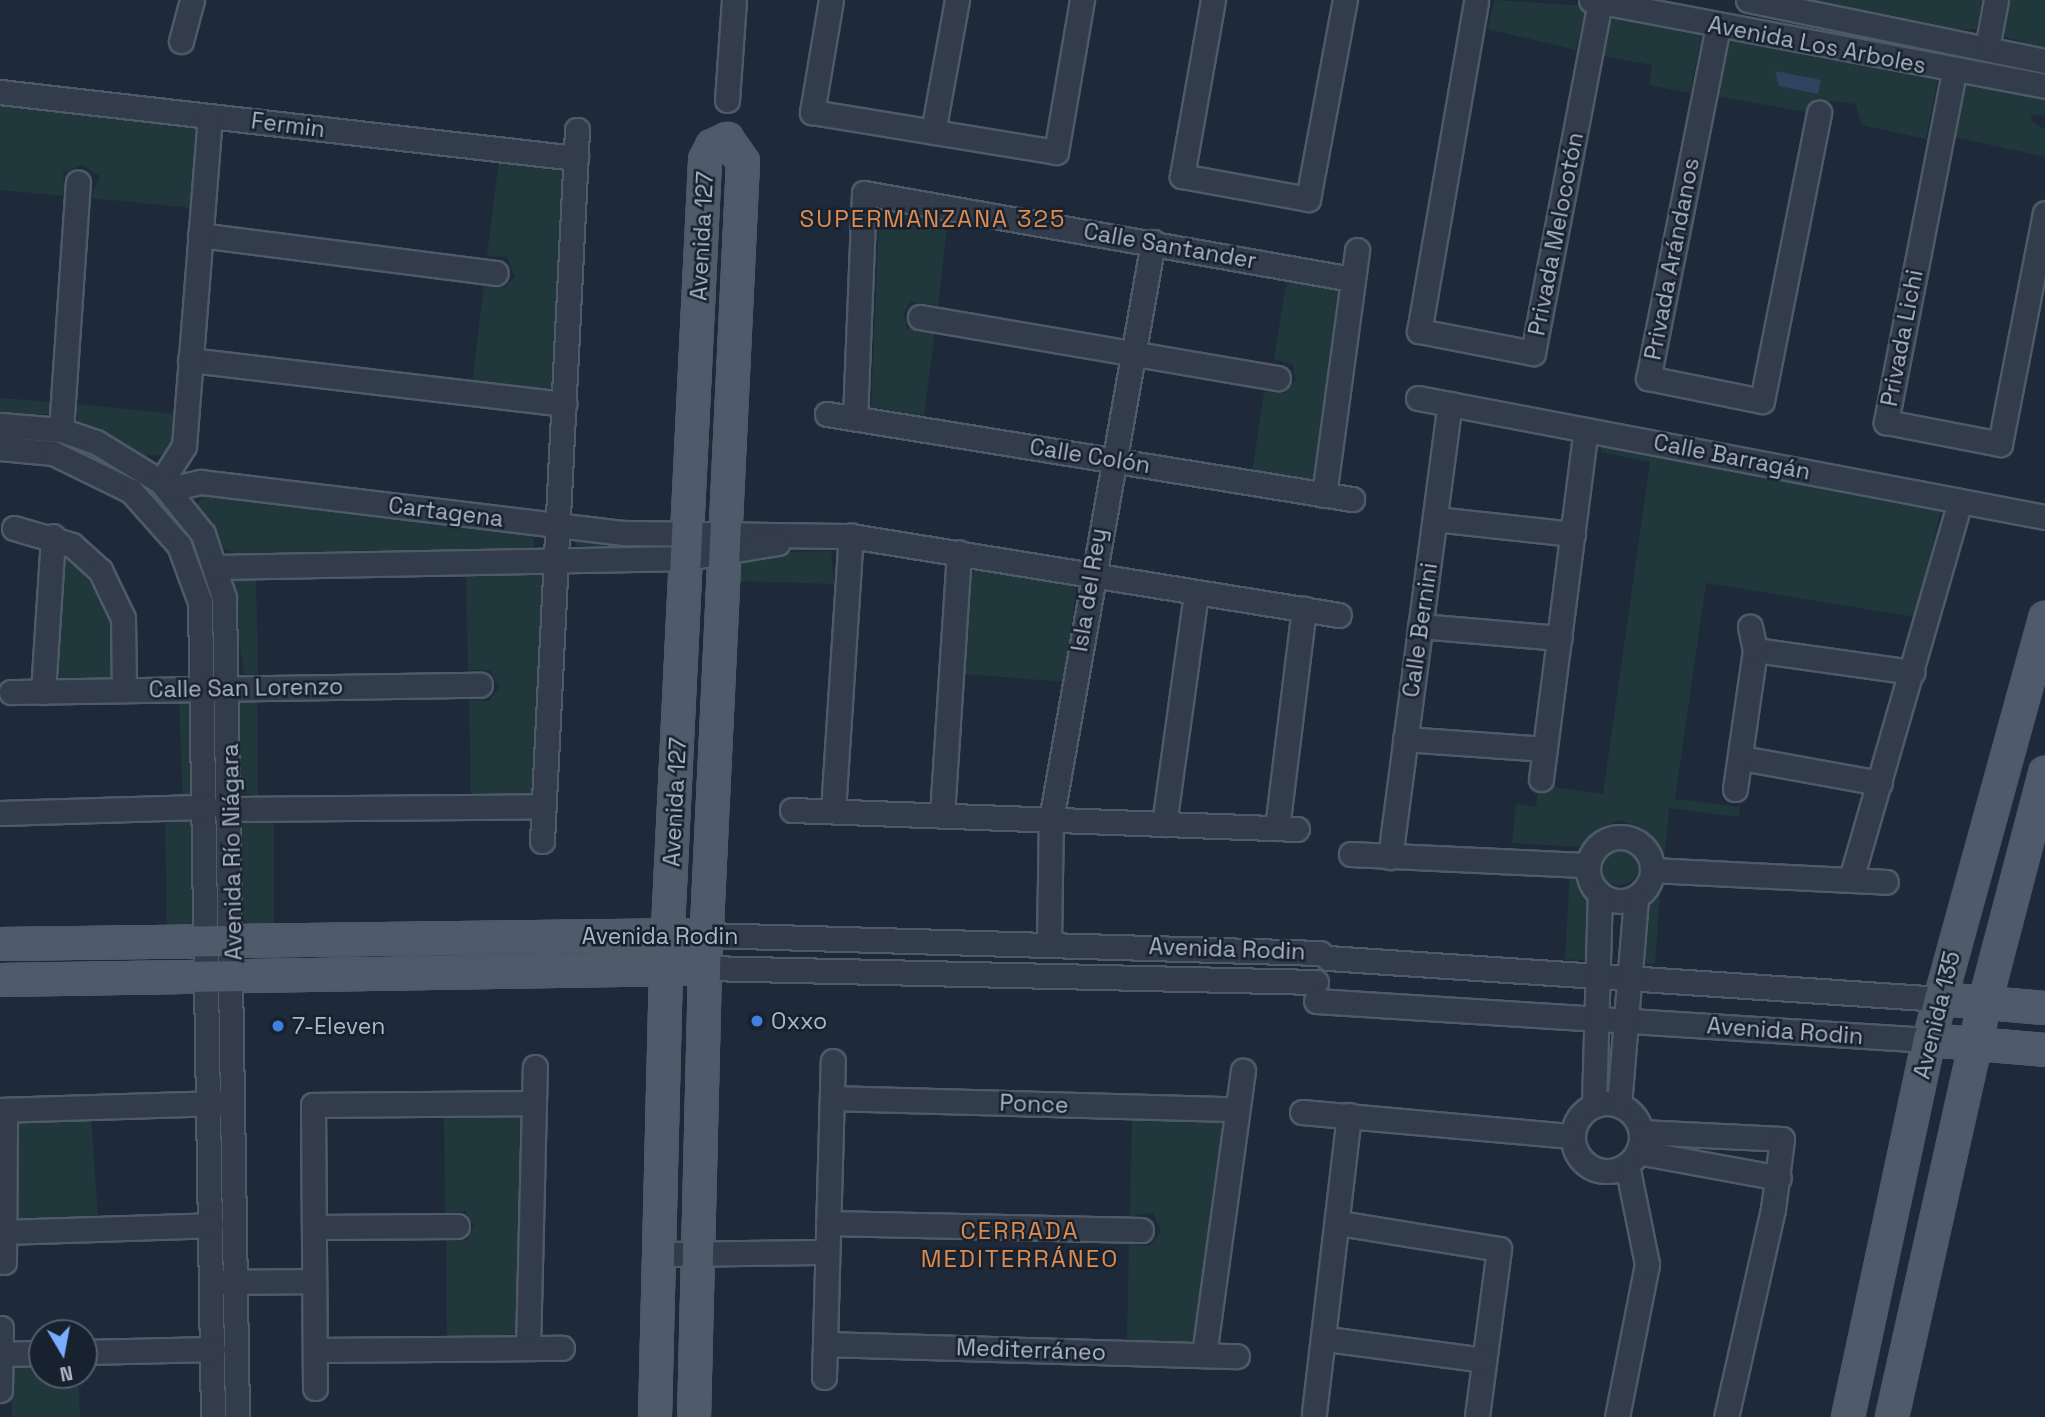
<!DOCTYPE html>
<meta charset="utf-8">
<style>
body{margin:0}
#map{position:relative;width:2045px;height:1417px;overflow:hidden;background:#1e2a3a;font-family:"Space Grotesk",sans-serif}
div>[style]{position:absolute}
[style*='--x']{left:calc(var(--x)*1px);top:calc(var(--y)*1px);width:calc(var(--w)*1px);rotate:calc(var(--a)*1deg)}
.green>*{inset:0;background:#20383b;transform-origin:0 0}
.round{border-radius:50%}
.water>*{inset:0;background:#2e4461}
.roads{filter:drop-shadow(2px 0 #4f5a68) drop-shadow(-2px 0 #4f5a68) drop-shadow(0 2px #4f5a68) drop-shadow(0 -2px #4f5a68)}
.minor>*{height:23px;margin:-11.5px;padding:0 11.5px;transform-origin:11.5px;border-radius:11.5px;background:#323c4a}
.minor>.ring{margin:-11.5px;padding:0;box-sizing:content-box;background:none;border:23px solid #323c4a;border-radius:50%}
.major>*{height:30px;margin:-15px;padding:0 15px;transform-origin:15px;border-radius:15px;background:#4f5b6a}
.dots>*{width:19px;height:19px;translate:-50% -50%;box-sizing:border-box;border:4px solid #18212e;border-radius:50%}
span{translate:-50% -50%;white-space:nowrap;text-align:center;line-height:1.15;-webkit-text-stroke:5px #18212e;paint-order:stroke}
.street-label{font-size:23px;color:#acb7c7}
.poi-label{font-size:23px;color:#acb7c7}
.left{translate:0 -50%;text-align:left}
.neighbourhood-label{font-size:24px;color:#de8c50;letter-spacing:2px}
.north{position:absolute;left:28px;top:1319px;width:70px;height:70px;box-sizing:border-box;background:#18212e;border:2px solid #535d6b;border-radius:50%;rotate:170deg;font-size:19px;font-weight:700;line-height:28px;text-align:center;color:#acb7c7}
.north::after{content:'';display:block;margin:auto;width:24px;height:32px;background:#79aeff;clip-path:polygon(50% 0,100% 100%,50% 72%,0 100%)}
</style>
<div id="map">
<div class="green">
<i style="clip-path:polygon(1494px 0,1586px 6px,1576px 50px,1488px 29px)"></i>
<i style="clip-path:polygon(1802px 0,1982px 0,1976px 29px,1953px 29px)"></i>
<i style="clip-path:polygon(2010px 0,2045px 0,2045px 48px,2002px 36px)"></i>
<i style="clip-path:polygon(1611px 17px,1702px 33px,1690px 93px,1649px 85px,1652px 65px,1603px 56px)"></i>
<i style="clip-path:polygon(1728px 36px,1938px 78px,1926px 139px,1861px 125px,1856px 104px,1814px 99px,1811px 113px,1717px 96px)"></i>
<i style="clip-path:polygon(1964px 80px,2045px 95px,2045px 116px,2032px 114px,2031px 120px,2045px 130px,2045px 157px,1954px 137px)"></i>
<i style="clip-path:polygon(0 101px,194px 123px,199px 131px,193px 208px,91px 198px,100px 176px,82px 165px,63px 173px,65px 196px,0 190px)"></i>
<i style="clip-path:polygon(499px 160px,559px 166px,565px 174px,553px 386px,545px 391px,472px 383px,484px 285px,505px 288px,515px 276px,507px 257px,487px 256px)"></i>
<i style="clip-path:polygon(889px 208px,948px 219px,938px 306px,910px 301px,904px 314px,907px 328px,935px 331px,924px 416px,871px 407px,879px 217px)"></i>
<i style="clip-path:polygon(1287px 278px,1343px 286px,1317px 484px,1252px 473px,1264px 392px,1285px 393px,1295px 380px,1293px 365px,1274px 359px)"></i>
<i style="clip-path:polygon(0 398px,54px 402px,53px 414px,0 415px)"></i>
<i style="clip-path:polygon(75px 404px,176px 414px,174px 442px,161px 455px,143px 456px,78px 424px)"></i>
<i style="clip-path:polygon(1602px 442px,1942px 505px,1916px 617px,1706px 583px,1675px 799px,1740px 807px,1739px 817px,1669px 808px,1665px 853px,1643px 828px,1620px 820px,1598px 829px,1582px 847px,1512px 843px,1516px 804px,1536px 807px,1539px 785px,1603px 794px,1650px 462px,1601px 452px)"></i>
<i style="clip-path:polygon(206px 492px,530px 532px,535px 543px,533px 550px,240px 555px,222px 548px,195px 506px)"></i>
<i style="clip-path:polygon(582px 538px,665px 548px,583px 551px,575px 544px)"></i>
<i style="clip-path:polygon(831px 551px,834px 584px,736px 581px,735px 566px,749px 553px)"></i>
<i style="clip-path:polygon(75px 559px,113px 620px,114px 673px,108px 680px,62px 680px,54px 672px,61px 561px)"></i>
<i style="clip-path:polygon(978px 569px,1066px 580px,1076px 590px,1064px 682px,965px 674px,972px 572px)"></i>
<i style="clip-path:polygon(539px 571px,546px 579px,536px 790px,525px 797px,471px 797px,469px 699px,489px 701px,499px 687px,490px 670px,468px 670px,466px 574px)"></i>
<i style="clip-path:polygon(256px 578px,258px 674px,244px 674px,232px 588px,234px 581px)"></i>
<i style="left:192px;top:697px;width:101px;height:13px;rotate:88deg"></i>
<i style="clip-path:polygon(245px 699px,257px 699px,258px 796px,240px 792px,240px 703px)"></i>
<i style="clip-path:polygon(191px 819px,198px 825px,201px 915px,189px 924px,167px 925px,165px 820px)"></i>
<i style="clip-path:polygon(245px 820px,274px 820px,274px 926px,252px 926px,240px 917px,238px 826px)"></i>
<i class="round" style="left:1599px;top:845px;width:40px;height:40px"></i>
<i style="clip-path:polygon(1570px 870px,1592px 898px,1591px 961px,1565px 959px)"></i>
<i style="clip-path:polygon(1661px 878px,1655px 964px,1638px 963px,1646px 897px)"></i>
<i style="clip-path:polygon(444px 1113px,517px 1113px,523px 1119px,518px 1331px,509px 1338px,447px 1339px,446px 1237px,466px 1241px,474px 1226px,465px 1211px,445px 1214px)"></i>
<i style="clip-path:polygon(91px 1117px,98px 1218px,22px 1221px,15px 1215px,16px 1124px,23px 1118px)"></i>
<i style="clip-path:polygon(1132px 1117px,1217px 1118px,1224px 1127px,1196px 1337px,1188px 1343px,1127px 1341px,1129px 1244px,1150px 1246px,1161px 1231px,1153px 1213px,1130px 1216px)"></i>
<i style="clip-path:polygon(42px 1363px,42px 1375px,78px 1375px,80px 1417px,12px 1417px,12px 1371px,19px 1364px)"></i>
</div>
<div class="water">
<i style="clip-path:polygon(1775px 71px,1821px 80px,1818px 94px,1779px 86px)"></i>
</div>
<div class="roads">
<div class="minor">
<i style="--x:831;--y:0;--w:114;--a:99.6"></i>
<i style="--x:812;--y:112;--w:247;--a:9.3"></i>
<i style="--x:1056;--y:152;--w:154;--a:-80.3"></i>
<i style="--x:1213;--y:0;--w:179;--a:100"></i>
<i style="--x:1182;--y:176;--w:128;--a:10.3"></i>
<i style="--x:1308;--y:199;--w:202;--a:-79.5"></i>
<i style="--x:1591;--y:0;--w:462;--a:10.7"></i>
<i style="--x:1748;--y:0;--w:303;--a:11.6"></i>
<i style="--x:1476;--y:2;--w:334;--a:99.8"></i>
<i style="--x:1419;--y:331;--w:116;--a:10.9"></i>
<i style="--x:1533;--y:353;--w:356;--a:-79.2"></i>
<i style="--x:1718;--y:26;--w:359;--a:101.2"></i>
<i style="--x:1648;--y:378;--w:116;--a:11.4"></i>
<i style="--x:1762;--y:401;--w:294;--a:-78.8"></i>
<i style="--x:181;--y:41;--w:42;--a:-75"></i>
<i style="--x:1987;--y:48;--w:49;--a:-79.4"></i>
<i style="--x:1954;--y:72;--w:357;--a:101"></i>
<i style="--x:1886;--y:422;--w:116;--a:10.9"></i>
<i style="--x:2000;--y:444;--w:235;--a:-79"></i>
<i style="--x:0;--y:92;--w:580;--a:6.54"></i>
<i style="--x:727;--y:100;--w:100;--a:-86"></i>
<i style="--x:933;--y:132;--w:134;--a:-79.7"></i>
<i style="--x:200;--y:235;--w:298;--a:7.3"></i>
<i style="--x:920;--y:317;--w:363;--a:9.7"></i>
<i style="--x:190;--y:360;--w:377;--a:6.7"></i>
<i style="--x:1418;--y:398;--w:638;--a:10.75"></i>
<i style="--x:827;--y:414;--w:532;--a:9.2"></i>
<i style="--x:855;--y:418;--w:225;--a:-87.7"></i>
<i style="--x:864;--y:193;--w:496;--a:10"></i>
<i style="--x:0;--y:425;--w:61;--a:4.7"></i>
<i style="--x:61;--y:430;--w:37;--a:19"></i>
<i style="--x:96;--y:442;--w:76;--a:31.6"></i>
<i style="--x:161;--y:482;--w:67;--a:51.1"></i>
<i style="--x:203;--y:534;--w:67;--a:71.8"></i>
<i style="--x:224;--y:598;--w:819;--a:89.09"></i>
<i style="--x:61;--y:430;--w:248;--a:-86.1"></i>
<i style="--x:0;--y:448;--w:53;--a:5.4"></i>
<i style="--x:53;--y:453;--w:87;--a:26"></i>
<i style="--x:131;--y:491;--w:72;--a:48.4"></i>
<i style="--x:179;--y:545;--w:61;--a:69.8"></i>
<i style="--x:200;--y:602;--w:815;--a:89.09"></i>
<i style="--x:161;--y:482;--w:43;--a:-57.4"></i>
<i style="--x:184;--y:446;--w:331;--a:-85.5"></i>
<i style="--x:170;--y:489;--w:32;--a:-13"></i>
<i style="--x:201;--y:482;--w:427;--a:6.9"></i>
<i style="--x:625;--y:533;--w:226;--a:0.8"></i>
<i style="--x:851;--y:536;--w:494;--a:9.2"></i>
<i style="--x:1324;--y:495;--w:247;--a:-82.3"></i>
<i style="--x:1435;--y:519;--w:139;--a:6.2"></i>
<i style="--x:14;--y:528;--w:60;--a:16.3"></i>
<i style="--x:72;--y:545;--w:38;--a:42"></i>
<i style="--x:100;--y:570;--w:53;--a:64.4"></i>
<i style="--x:123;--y:618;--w:72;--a:89.2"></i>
<i style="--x:217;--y:567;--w:470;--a:-1.1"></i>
<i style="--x:687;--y:558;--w:92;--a:-9.4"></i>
<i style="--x:1420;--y:626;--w:140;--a:4.9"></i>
<i style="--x:1755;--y:650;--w:159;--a:8"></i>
<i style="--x:11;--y:692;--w:469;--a:-0.9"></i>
<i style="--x:43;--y:692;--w:156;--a:-86.3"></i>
<i style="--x:1405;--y:739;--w:140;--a:4.1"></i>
<i style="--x:1742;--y:758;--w:140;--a:10.3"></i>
<i style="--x:1541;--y:779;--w:352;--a:-82.7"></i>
<i style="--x:1735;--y:789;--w:140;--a:-81.8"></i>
<i style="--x:1755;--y:650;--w:24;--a:-102"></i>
<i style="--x:231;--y:809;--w:313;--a:-0.5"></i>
<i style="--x:792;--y:810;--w:505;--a:2.15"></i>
<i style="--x:833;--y:811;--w:276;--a:-86.3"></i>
<i style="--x:0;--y:813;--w:207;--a:-1.7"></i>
<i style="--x:942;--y:815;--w:263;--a:-86.3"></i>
<i style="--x:1164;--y:824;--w:234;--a:-82.1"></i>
<i style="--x:1277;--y:828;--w:221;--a:-83"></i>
<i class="ring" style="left:1588px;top:837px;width:41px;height:41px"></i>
<i style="--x:542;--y:841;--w:712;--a:-87.18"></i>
<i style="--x:1351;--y:854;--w:237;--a:2.7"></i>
<i style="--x:1390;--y:857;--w:457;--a:-82.5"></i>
<i style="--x:1653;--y:870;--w:233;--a:2.9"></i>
<i style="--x:1851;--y:879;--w:393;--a:-73.9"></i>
<i style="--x:706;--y:935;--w:614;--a:1.68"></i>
<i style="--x:1049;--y:942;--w:122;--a:-89.1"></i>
<i style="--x:1051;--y:820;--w:587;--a:-79.99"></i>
<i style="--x:1328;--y:958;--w:613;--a:3.83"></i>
<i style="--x:705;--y:968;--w:611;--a:1.31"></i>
<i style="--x:1316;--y:1001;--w:614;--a:3.64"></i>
<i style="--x:832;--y:1098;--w:405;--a:1.6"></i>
<i class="ring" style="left:1573px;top:1103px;width:45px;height:45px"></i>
<i style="--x:1594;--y:1105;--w:210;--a:-88.4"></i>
<i style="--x:1619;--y:1105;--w:209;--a:-85.3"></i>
<i style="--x:0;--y:1110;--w:224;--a:-1.8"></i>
<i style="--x:1302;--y:1112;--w:271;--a:5.1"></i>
<i style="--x:1641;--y:1132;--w:141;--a:2.8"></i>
<i style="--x:1782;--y:1139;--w:71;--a:97.3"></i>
<i style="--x:1773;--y:1209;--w:213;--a:102.7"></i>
<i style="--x:1638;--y:1152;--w:143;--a:10.4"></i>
<i style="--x:828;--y:1223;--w:313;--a:1.3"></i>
<i style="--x:1339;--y:1223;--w:162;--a:9.2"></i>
<i style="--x:1499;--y:1249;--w:169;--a:97.5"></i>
<i style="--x:314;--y:1227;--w:143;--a:-0.4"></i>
<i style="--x:4;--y:1232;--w:207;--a:-1.9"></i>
<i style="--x:659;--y:1254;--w:168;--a:-0.7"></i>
<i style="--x:4;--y:1262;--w:152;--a:-89.6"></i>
<i style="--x:222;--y:1282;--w:92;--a:-0.6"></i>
<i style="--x:1327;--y:1339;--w:158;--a:7.6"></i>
<i style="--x:825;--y:1344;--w:412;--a:1.7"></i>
<i style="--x:528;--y:1348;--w:281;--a:-88.6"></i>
<i style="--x:315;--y:1350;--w:247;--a:-0.5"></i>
<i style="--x:84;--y:1352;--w:129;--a:-1.3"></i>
<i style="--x:0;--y:1354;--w:42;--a:-1.4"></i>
<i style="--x:1204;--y:1355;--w:287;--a:-82.2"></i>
<i style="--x:824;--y:1377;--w:316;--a:-88.4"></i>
<i style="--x:315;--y:1388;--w:283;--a:-90.4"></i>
<i style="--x:313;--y:1105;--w:221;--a:-0.5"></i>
<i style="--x:0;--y:1390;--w:62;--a:-89.1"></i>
<i style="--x:1314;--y:1413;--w:300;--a:-83.3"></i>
<i style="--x:1617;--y:1417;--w:156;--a:-78.9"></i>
<i style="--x:1647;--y:1264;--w:101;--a:-101.4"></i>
</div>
<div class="major">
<i style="--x:0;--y:944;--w:688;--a:-0.75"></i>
<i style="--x:0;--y:980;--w:686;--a:-0.92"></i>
<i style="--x:1940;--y:999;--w:105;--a:4.9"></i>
<i style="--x:1929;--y:1040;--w:116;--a:4.9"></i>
<i style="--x:655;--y:1417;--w:447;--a:-88.6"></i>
<i style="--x:666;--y:970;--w:811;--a:-87.24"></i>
<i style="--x:705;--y:160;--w:16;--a:-63"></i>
<i style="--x:712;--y:146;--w:17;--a:-25"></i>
<i style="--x:727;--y:139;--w:28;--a:55"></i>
<i style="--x:743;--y:162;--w:807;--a:92.7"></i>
<i style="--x:705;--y:968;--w:449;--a:91.4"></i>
<i style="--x:1848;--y:1417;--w:386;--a:-77.9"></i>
<i style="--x:1929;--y:1040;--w:438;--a:-74.6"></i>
<i style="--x:1892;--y:1417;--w:425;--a:-77.4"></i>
<i style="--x:1985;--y:1002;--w:237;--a:-75.3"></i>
</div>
</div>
<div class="dots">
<i style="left:757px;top:1021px;background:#3f7fe0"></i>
<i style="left:278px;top:1026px;background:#3f7fe0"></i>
</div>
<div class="street-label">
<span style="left:1817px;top:45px;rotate:11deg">Avenida Los Arboles</span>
<span style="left:288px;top:125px;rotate:7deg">Fermin</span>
<span style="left:1556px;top:234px;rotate:-79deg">Privada Melocotón</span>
<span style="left:702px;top:236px;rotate:-87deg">Avenida 127</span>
<span style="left:1170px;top:246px;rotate:10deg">Calle Santander</span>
<span style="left:1672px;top:259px;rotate:-79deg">Privada Arándanos</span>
<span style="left:1902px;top:338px;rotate:-79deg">Privada Lichi</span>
<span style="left:1090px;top:456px;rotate:9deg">Calle Colón</span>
<span style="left:1732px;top:457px;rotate:11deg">Calle Barragán</span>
<span style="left:446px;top:512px;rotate:7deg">Cartagena</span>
<span style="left:1089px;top:590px;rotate:-81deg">Isla del Rey</span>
<span style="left:1420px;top:630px;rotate:-82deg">Calle Bernini</span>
<span style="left:246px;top:688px;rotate:-1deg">Calle San Lorenzo</span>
<span style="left:675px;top:802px;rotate:-87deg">Avenida 127</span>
<span style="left:232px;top:852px;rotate:-91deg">Avenida Río Niágara</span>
<span style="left:660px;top:936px">Avenida Rodin</span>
<span style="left:1227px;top:949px;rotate:2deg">Avenida Rodin</span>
<span style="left:1937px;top:1015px;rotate:-76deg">Avenida 135</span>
<span style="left:1785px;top:1031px;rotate:4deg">Avenida Rodin</span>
<span style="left:1034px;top:1104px;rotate:2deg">Ponce</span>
<span style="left:1031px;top:1350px;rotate:2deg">Mediterráneo</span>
</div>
<div class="poi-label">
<span class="left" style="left:771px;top:1021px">Oxxo</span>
<span class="left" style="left:292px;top:1026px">7-Eleven</span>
</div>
<div class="neighbourhood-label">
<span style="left:933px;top:219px">SUPERMANZANA 325</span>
<span style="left:1020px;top:1245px">CERRADA<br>MEDITERRÁNEO</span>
</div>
<div class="north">N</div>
</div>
